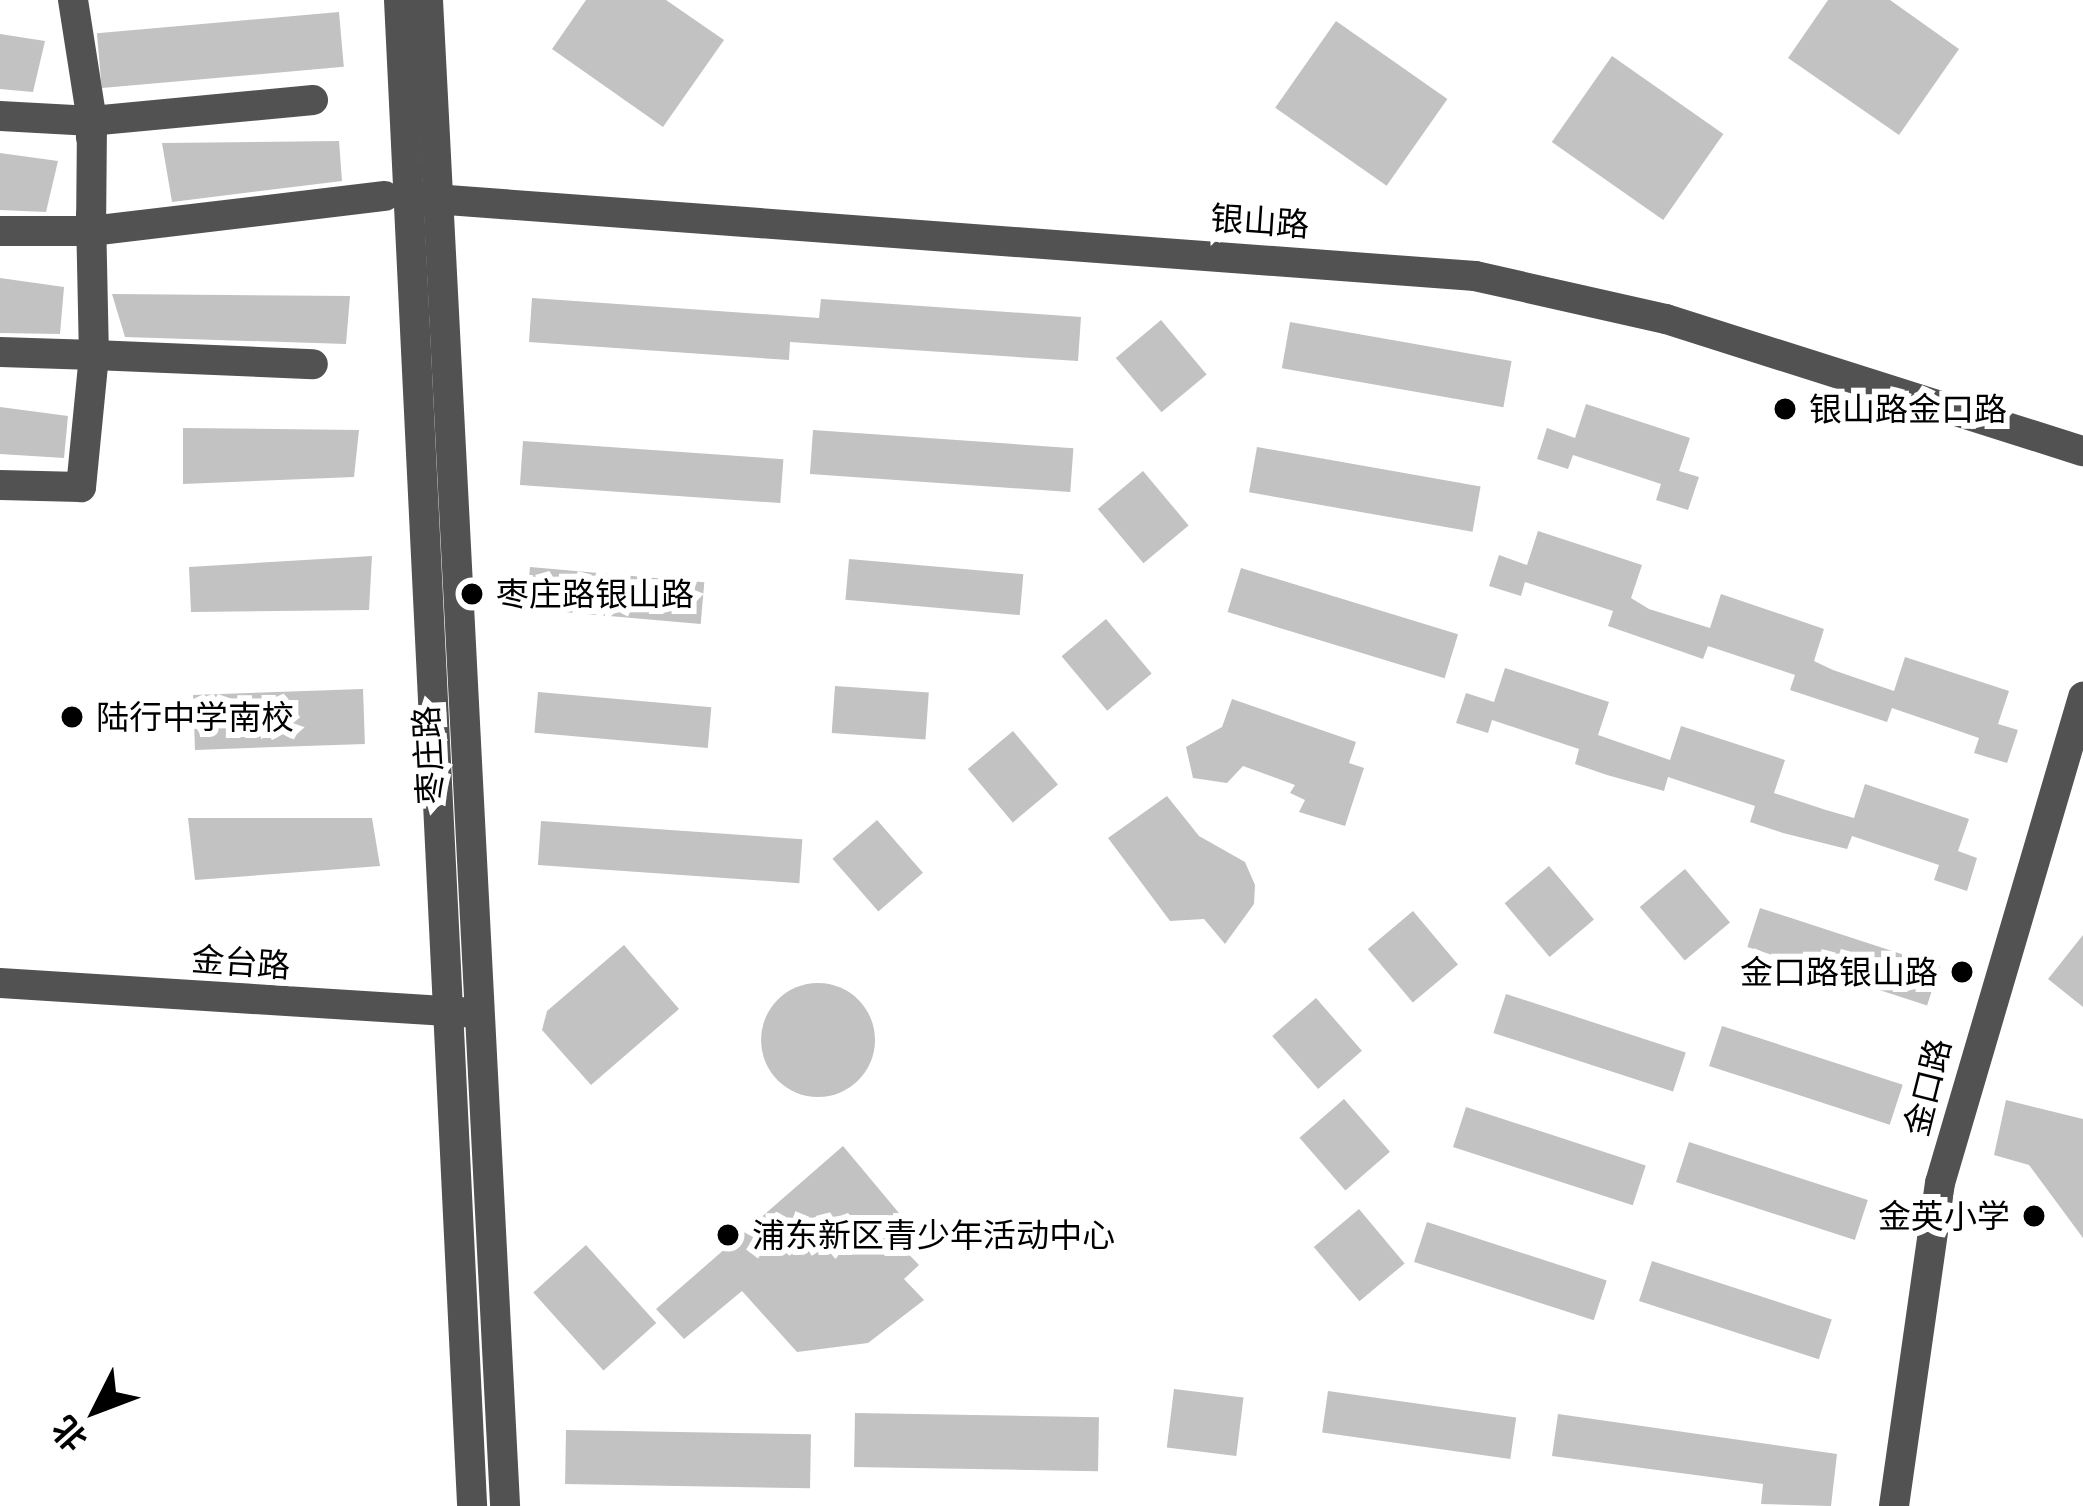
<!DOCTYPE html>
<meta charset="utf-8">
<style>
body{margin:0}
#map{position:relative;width:2083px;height:1506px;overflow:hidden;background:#fff;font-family:Quicksand,"Noto Sans SC",sans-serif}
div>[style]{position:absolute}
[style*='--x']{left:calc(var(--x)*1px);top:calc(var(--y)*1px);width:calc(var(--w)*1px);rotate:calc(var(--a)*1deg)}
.building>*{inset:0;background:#c2c2c2;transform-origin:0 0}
.round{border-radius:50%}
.minor>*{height:30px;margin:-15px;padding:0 15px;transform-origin:15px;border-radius:15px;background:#525252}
.dots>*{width:33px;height:33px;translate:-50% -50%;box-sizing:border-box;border:6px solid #fff;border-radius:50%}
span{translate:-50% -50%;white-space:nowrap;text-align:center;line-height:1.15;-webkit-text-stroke:12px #fff;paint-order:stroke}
.street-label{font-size:33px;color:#000}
.poi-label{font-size:33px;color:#000}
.left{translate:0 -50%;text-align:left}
.right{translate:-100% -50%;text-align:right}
.north{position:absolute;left:36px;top:1350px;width:120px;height:120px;-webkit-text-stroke:9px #fff;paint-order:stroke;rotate:228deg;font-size:33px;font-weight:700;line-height:48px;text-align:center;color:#000}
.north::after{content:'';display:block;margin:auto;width:42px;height:54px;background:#000;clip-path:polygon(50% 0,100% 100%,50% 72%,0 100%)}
</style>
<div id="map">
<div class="building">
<i style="clip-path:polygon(586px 0,666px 0,724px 40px,663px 127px,552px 49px)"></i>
<i style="clip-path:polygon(1828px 0,1890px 0,1959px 49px,1899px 135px,1788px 58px)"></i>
<i style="left:339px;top:12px;width:55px;height:243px;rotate:85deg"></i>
<i style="left:1336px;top:21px;width:136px;height:106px;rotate:35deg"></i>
<i style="clip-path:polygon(0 34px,45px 41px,33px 92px,0 89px)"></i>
<i style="left:1612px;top:56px;width:136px;height:105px;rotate:35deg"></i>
<i style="clip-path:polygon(339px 141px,342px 181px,172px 202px,162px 143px)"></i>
<i style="clip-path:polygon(0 153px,58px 161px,46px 212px,0 210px)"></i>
<i style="clip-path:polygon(0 278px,64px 287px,60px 334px,0 333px)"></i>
<i style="clip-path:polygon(112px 294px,350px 296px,346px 344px,125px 337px)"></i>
<i style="clip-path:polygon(532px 298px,819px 318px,821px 299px,1081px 317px,1078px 361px,790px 342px,789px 360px,529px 342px)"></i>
<i style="left:1161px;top:320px;width:71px;height:59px;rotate:50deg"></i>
<i style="left:1290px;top:322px;width:225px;height:47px;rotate:10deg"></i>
<i style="clip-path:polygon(1586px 404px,1690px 438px,1679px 471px,1699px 477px,1688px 510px,1656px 500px,1661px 484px,1573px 455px,1568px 469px,1537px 459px,1547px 428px,1575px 438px)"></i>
<i style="clip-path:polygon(0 407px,68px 416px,64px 458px,0 454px)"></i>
<i style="clip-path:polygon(183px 428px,359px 430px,354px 477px,183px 484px)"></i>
<i style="left:813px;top:430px;width:261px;height:44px;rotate:4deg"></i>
<i style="left:523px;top:441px;width:261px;height:44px;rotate:4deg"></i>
<i style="left:1257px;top:447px;width:227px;height:46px;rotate:10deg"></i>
<i style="left:1143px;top:471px;width:71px;height:59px;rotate:50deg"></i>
<i style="clip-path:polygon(1538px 531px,1642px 565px,1631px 598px,1649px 609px,1710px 628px,1721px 594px,1824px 629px,1814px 661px,1833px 670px,1894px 691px,1905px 657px,2009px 691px,1998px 724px,2018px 730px,2007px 763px,1974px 753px,1979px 738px,1892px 708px,1887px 722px,1790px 690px,1795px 675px,1708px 646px,1703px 659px,1608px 626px,1613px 611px,1525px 582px,1521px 596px,1489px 586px,1499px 555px,1527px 565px)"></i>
<i style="clip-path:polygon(372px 556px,369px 610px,191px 612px,189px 567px)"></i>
<i style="left:849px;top:559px;width:175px;height:41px;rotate:5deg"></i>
<i style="left:530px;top:567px;width:175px;height:42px;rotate:5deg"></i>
<i style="left:1241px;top:568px;width:227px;height:46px;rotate:17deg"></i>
<i style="left:1106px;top:619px;width:71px;height:58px;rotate:50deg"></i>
<i style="clip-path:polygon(1505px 668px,1609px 702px,1598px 735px,1670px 760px,1681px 726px,1785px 760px,1774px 793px,1826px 810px,1854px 818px,1865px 784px,1969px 819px,1958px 851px,1977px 858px,1967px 891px,1934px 880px,1939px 865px,1852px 836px,1847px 849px,1783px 833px,1750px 822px,1755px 806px,1668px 777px,1664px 791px,1607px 775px,1575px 764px,1579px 749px,1492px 720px,1488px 733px,1456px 723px,1466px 693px,1494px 702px)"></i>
<i style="left:835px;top:686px;width:94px;height:47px;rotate:4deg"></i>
<i style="left:363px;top:689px;width:55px;height:170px;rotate:88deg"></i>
<i style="left:538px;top:692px;width:174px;height:41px;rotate:5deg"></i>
<i style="clip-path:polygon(1232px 699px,1356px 742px,1349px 763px,1364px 768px,1345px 826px,1299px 812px,1305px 800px,1290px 793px,1295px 785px,1243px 766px,1227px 783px,1193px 778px,1186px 747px,1222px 727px)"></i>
<i style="left:1013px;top:731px;width:70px;height:59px;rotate:50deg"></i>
<i style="clip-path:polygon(1167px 796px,1199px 836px,1245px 862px,1255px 885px,1254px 904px,1225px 944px,1204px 919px,1170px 921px,1108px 838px)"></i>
<i style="clip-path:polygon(188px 818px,372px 818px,380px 866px,195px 880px)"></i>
<i style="left:877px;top:820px;width:70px;height:59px;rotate:49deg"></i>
<i style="left:541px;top:821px;width:262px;height:44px;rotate:4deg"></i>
<i style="left:1549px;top:866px;width:70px;height:58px;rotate:50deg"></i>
<i style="left:1685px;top:869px;width:70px;height:59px;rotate:50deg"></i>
<i style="left:1760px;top:908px;width:189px;height:41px;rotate:18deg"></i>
<i style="left:1413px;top:911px;width:70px;height:59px;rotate:50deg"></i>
<i style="clip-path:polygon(2083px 935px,2083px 1007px,2048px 979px)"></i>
<i style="clip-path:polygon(624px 945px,679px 1009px,591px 1085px,542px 1030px,547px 1011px)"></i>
<i class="round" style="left:761px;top:983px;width:114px;height:114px"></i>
<i style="left:1506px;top:994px;width:189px;height:41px;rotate:18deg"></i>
<i style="left:1316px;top:998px;width:70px;height:58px;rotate:49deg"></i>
<i style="left:1722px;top:1026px;width:190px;height:42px;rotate:18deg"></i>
<i style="left:1344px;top:1099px;width:70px;height:59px;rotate:49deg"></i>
<i style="clip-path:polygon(2006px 1100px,2083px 1119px,2083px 1238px,2029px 1165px,1994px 1155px)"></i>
<i style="left:1466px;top:1107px;width:189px;height:42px;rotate:18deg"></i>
<i style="left:1689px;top:1142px;width:188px;height:42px;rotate:18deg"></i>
<i style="clip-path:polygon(843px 1146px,914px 1231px,900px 1245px,919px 1265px,904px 1279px,924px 1300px,868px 1343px,797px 1352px,742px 1291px,684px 1339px,656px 1309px)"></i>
<i style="left:1359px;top:1209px;width:71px;height:59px;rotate:50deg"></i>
<i style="left:1427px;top:1222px;width:189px;height:42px;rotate:18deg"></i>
<i style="left:586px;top:1245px;width:105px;height:71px;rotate:48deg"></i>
<i style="left:1652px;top:1261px;width:189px;height:42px;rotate:18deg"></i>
<i style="left:1174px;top:1389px;width:70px;height:59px;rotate:7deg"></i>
<i style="left:1328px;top:1391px;width:190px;height:42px;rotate:8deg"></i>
<i style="left:855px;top:1413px;width:244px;height:54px;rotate:1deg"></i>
<i style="clip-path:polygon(1558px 1414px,1837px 1454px,1831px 1506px,1761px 1504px,1763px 1484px,1552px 1456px)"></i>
<i style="left:566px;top:1430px;width:245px;height:54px;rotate:1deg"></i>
</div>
<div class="minor">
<i style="--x:73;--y:0;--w:122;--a:81.1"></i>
<i style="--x:399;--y:0;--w:1508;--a:87.22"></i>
<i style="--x:428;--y:0;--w:1508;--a:87.07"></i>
<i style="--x:313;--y:100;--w:222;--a:174.6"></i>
<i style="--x:92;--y:121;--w:110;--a:90.5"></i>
<i style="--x:91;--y:231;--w:296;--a:-6.8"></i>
<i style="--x:0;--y:116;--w:92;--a:3.1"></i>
<i style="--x:92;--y:121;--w:16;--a:94"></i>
<i style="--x:407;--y:197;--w:1071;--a:4.23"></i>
<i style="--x:1475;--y:276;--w:196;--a:12.7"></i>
<i style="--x:1666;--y:319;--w:437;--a:17.6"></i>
<i style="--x:91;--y:215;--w:140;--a:88.8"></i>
<i style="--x:94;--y:355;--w:219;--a:2.4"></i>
<i style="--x:0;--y:231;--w:91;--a:0"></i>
<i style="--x:0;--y:352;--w:94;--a:1.8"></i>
<i style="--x:94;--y:355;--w:133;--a:95.6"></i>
<i style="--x:81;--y:487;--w:81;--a:-178.6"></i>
<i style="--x:0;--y:983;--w:468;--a:3.6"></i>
<i style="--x:1894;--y:1506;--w:326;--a:-81.9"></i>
<i style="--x:1940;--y:1183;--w:507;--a:-73.6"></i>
</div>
<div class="dots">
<i style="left:1785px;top:409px;background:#000"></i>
<i style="left:472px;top:594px;background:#000"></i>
<i style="left:72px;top:717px;background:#000"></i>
<i style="left:1962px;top:972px;background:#000"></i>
<i style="left:2034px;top:1216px;background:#000"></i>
<i style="left:728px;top:1235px;background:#000"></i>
</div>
<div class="street-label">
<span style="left:1260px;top:221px;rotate:4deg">银山路</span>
<span style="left:428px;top:755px;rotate:-93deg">枣庄路</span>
<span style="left:241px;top:962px;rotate:4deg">金台路</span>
<span style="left:1927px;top:1087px;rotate:-76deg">金口路</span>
</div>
<div class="poi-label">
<span class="left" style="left:1809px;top:409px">银山路金口路</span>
<span class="left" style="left:496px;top:594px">枣庄路银山路</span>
<span class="left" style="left:96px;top:717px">陆行中学南校</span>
<span class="right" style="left:1938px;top:972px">金口路银山路</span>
<span class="right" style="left:2010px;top:1216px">金英小学</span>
<span class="left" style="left:752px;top:1235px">浦东新区青少年活动中心</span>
</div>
<div class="north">北</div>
</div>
